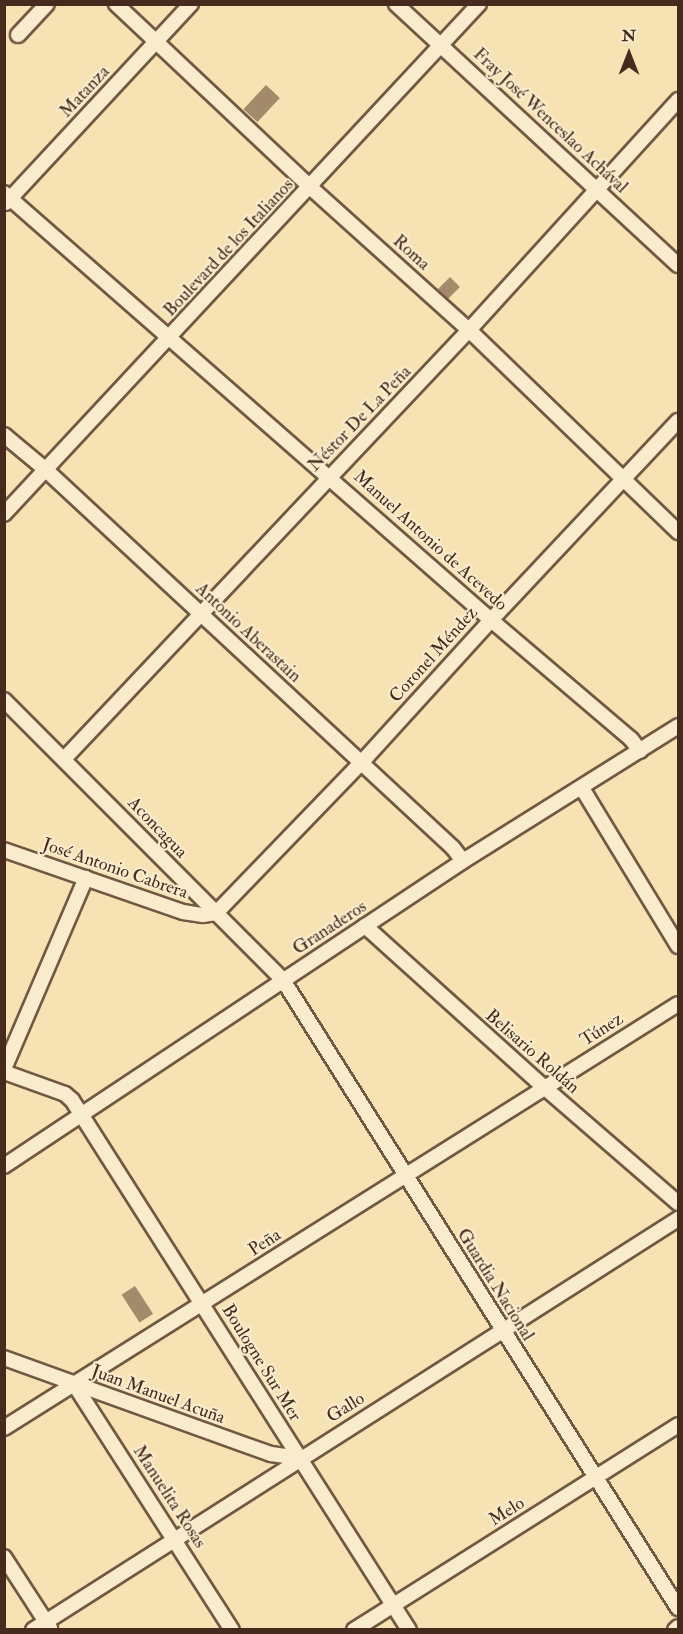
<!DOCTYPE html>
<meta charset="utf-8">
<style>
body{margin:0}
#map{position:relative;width:683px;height:1634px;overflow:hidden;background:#f6e2b2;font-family:"IM FELL Double Pica",serif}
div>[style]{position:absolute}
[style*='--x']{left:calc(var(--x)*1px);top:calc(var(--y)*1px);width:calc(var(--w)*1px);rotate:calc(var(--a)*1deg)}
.building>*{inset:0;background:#a28a6a;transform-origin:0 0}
.roads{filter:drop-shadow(2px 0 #725842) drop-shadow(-2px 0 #725842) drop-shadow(0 2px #725842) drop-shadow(0 -2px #725842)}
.minor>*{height:14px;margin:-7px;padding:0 7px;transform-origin:7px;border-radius:7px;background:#f9eccd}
span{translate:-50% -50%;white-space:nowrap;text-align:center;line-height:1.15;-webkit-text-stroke:4.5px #f9eccd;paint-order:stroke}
.street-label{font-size:18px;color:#462a1d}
.frame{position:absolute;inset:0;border:6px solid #462a1d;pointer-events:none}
.north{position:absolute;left:599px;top:24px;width:60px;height:60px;-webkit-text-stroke:4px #f9eccd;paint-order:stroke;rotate:0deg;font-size:16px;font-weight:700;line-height:24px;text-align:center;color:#462a1d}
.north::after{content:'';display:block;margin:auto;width:21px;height:27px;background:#462a1d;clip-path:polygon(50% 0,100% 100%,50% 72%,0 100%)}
</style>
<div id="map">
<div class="building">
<i style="left:266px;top:85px;width:19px;height:33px;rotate:43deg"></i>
<i style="left:450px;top:277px;width:14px;height:17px;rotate:45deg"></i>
<i style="left:135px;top:1286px;width:33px;height:16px;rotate:57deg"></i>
</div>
<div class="roads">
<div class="minor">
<i style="--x:116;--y:4;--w:267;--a:43.3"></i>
<i style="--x:310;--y:187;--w:214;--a:42"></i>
<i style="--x:469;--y:330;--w:291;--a:44"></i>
<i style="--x:396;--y:4;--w:384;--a:42.8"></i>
<i style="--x:18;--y:35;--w:42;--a:-46.9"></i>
<i style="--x:4;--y:193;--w:648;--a:41.24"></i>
<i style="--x:491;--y:620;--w:184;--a:40.4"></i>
<i style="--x:631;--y:739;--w:15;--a:53"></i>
<i style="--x:6;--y:203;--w:272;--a:-47.1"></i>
<i style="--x:4;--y:435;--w:55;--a:39.8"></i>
<i style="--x:46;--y:470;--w:555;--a:42.88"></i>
<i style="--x:453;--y:848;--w:16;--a:52"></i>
<i style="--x:4;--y:514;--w:697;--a:-47.04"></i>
<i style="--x:4;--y:700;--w:395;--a:45.1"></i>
<i style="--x:283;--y:980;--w:742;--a:57.83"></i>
<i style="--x:64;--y:759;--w:590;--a:-46.65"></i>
<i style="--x:469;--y:330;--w:311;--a:-47.7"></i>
<i style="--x:582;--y:788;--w:185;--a:58.7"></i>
<i style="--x:4;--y:850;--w:189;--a:19.1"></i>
<i style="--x:183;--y:912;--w:20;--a:9"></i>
<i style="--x:203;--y:915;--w:13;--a:-9"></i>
<i style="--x:216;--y:913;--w:209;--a:-46"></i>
<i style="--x:361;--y:763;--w:193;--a:-47.7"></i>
<i style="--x:491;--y:620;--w:273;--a:-46.8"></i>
<i style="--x:365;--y:926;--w:241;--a:42"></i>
<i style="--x:544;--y:1087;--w:177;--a:40.9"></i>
<i style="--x:4;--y:1069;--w:208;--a:-66.8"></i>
<i style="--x:4;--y:1072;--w:65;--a:19.8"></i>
<i style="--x:65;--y:1094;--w:9;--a:41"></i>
<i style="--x:72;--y:1100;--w:628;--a:57.55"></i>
<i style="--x:4;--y:1166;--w:551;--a:-33.6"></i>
<i style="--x:463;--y:861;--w:254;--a:-32.1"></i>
<i style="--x:4;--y:1358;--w:284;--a:19.8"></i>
<i style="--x:271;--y:1454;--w:29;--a:8"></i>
<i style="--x:74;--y:1384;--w:292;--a:57.3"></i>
<i style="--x:4;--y:1428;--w:796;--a:-32.17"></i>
<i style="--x:4;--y:1557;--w:85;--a:57.1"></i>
<i style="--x:33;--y:1630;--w:765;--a:-32.51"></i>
<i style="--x:354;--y:1630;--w:383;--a:-32.3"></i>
<i style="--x:675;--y:1630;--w:4;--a:-45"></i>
</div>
</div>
<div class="street-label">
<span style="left:85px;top:92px;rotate:-47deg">Matanza</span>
<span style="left:550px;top:121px;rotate:43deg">Fray José Wenceslao Achával</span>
<span style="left:229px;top:248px;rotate:-47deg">Boulevard de los Italianos</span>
<span style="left:411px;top:253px;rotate:42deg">Roma</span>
<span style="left:360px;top:419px;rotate:-46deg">Néstor De La Peña</span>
<span style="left:430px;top:541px;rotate:42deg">Manuel Antonio de Acevedo</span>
<span style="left:248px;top:633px;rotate:43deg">Antonio Aberastain</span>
<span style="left:434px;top:655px;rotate:-48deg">Coronel Méndez</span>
<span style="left:157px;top:828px;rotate:46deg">Aconcagua</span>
<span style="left:115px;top:869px;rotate:19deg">José Antonio Cabrera</span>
<span style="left:330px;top:928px;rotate:-33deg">Granaderos</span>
<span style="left:602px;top:1030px;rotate:-32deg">Túnez</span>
<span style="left:532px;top:1052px;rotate:41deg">Belisario Roldán</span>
<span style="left:265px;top:1243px;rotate:-33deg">Peña</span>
<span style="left:495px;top:1285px;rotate:58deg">Guardia Nacional</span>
<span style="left:261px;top:1363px;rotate:58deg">Boulogne Sur Mer</span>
<span style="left:158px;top:1395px;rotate:20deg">Juan Manuel Acuña</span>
<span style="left:346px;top:1408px;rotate:-32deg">Gallo</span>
<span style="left:169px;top:1497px;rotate:57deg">Manuelita Rosas</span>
<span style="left:507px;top:1512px;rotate:-32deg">Melo</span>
</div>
<div class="frame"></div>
<div class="north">N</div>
</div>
